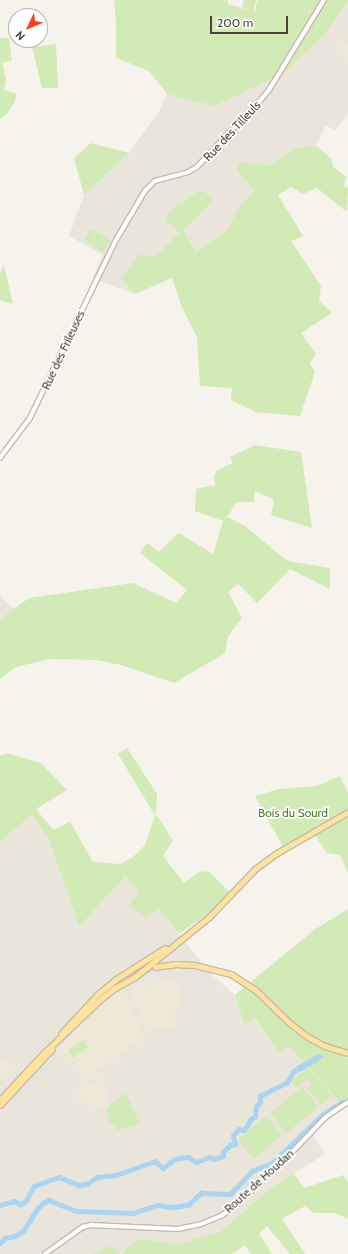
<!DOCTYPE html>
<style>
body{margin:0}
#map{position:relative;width:348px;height:1254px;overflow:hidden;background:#f6f3ec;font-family:Cabin,sans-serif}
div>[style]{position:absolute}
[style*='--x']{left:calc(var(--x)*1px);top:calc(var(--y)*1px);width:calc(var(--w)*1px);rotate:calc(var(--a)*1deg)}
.residential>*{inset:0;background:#eae5da}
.education>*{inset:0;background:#efe8d6}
.green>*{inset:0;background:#d2eab5;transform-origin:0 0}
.parking>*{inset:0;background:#e5e3e0}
.water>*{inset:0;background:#a9d4f2}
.stream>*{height:1px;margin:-0.5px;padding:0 0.5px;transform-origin:0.5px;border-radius:0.5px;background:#a9d4f2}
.river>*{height:4.5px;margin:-2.25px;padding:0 2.25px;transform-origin:2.25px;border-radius:2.25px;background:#a9d4f2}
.major-tunnel>*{height:4.5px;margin-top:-2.25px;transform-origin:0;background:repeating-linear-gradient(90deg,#d4d0c8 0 4.5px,transparent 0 6.5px)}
.roads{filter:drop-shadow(1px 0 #c2bbae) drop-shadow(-1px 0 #c2bbae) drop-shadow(0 1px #c2bbae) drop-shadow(0 -1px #c2bbae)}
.minor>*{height:3.5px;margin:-1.75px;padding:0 1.75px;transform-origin:1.75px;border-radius:1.75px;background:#fff}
.major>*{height:4.5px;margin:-2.25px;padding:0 2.25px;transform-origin:2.25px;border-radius:2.25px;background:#ffe39c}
span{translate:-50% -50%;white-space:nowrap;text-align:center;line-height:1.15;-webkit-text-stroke:3.5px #fff;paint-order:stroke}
.street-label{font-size:12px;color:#4b4439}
.park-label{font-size:12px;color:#4a7f2a}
.north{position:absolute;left:8px;top:8px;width:40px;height:40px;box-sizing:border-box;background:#fff;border:1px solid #b7b4b0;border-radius:50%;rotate:226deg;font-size:11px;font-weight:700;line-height:16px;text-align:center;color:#4b4439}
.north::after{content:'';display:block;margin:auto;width:14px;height:18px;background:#fc3f1d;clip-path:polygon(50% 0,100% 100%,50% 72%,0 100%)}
.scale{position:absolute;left:210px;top:16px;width:78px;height:18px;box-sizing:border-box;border:2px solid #4b4439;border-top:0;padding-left:5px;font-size:12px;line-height:14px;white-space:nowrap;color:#4b4439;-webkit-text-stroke:3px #fff;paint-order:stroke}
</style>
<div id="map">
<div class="residential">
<i style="clip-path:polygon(348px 0,348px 113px,336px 130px,325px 126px,316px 146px,295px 148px,272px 165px,239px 163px,236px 171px,255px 190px,241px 205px,225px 232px,196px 252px,182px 230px,153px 258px,121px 278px,135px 294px,92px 278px,103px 255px,69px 236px,84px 195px,129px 153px,159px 111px,167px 94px,214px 106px)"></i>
<i style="clip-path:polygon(0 596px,15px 610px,0 619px)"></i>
<i style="clip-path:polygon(32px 813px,50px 842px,79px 927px,125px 876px,139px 891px,129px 904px,157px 907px,212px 975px,235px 995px,244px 1024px,256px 1019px,278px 1053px,289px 1046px,344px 1107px,312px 1133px,325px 1154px,267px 1191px,220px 1232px,177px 1244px,138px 1239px,119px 1254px,0 1254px,0 842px)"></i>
</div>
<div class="education">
<i style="clip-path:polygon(344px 41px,348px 43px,348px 59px,336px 48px)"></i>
<i style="clip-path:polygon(173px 978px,181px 990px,182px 1003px,168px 1016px,174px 1017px,177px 1027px,169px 1027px,159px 1031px,154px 1025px,149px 1028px,129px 993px,144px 981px,149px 988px,159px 982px)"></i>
<i style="clip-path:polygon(123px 987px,144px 1037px,87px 1076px,59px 1047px,109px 997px)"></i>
<i style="clip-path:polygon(0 1058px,8px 1061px,11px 1070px,0 1075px)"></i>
<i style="clip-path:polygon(100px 1078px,107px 1093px,108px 1100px,95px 1112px,91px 1107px,76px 1097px,75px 1094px)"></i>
</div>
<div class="green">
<i style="clip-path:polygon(114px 0,228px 0,228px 4px,252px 11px,242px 7px,244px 0,256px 0,253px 11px,255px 12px,257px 0,348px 0,325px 34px,284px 73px,214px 106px,167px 94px,149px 71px,116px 58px,116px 22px)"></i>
<i style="clip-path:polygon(0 38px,9px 38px,12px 60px,2px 63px,6px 79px,4px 90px,17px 94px,14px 103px,8px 113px,0 119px)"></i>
<i style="clip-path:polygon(56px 44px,58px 88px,42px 88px,32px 47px)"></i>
<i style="clip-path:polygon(91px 143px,129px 153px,84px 195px,74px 158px)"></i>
<i style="clip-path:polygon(316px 146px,332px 159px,333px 167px,346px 177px,344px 186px,348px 188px,347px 212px,317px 188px,303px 194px,291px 187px,278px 195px,303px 236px,291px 241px,321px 286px,319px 301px,332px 313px,301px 333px,316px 354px,310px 363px,315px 372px,300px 416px,256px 412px,231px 400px,232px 388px,200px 386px,197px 338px,181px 305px,172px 278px,135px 294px,121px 278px,140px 254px,153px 258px,179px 233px,165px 219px,179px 202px,181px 204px,189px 197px,203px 190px,213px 201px,183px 230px,196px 252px,225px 232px,241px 205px,255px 190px,236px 171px,239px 162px,271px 165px,295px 148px)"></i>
<i style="left:90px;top:228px;width:7px;height:14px;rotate:27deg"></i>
<i style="clip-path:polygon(97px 232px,104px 235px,97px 248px,91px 244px)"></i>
<i style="left:105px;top:236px;width:7px;height:15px;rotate:34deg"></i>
<i style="clip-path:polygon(4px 265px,13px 304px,0 300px,0 274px)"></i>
<i style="clip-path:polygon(255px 445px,301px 452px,312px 528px,271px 515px,274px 500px,254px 491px,254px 502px,237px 502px,227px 517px,245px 526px,276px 552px,288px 561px,330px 568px,330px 589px,290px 569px,257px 603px,238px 584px,228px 592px,242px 618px,228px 636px,225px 653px,174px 683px,121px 665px,95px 660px,49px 659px,16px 667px,0 679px,0 619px,29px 598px,133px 583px,176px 603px,187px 590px,140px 553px,147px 543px,159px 552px,179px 533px,213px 554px,223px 521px,195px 511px,196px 489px,215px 485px,214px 476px,217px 470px,233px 463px,230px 457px)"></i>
<i style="clip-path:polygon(127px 748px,157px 794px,156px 813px,154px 814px,118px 754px)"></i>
<i style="clip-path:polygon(6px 753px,41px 763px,67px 790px,36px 809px,53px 830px,70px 822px,93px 862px,120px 864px,133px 857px,145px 845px,155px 815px,158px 817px,173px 841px,163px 856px,184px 883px,199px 872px,209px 871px,229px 892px,207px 914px,179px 934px,158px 908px,145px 917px,129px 905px,139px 891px,125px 876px,79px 927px,50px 842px,32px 814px,0 842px,0 756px)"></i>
<i style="clip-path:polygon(340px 776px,348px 793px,348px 873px,340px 855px,327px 853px,312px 831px,283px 847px,255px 796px,279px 789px,316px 786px)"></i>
<i style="clip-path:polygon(348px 909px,348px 1105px,344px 1107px,289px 1046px,278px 1053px,256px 1019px,244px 1024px,235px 995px,314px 930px)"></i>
<i style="left:84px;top:1040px;width:9px;height:19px;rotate:58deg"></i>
<i style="clip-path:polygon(308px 1068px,317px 1079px,311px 1084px,307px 1079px,296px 1088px,291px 1082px)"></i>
<i style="left:318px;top:1079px;width:22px;height:14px;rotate:51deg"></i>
<i style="clip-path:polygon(302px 1087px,307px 1094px,309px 1093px,318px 1107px,286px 1133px,270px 1113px)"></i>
<i style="clip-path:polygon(126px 1093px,140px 1124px,118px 1130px,109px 1122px,106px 1108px)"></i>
<i style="left:266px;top:1116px;width:25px;height:37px;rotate:50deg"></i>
<i style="clip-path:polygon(294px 1174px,304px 1188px,343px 1175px,348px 1182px,348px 1219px,335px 1213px,314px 1213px,305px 1206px,282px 1219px,305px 1254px,290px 1254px,267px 1226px,259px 1234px,272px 1254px,251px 1254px,245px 1245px,232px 1254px,93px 1254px,110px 1246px,120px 1254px,138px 1239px,177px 1244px,220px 1232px,267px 1191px)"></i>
</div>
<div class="parking">
<i style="clip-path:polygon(58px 1054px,60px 1055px,8px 1106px,7px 1105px)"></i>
<i style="clip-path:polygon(88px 1117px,90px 1124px,73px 1129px,70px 1123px)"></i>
<i style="clip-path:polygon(244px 1181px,251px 1186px,233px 1202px,229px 1196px)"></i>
</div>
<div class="water">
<i style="clip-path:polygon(319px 1054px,324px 1056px,314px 1064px,301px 1071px,298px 1070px,297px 1066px)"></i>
</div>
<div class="stream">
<i style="--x:342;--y:1102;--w:7;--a:-34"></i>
</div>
<div class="river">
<i style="--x:0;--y:1205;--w:15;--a:-16"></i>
<i style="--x:14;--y:1201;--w:7;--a:27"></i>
<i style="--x:20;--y:1204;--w:5;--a:-22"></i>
<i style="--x:25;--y:1202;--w:18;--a:-61"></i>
<i style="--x:34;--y:1186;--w:27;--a:-20"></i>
<i style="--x:59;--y:1177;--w:22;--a:22"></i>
<i style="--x:79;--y:1185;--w:8;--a:-7"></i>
<i style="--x:87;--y:1184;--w:12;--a:-35"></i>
<i style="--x:97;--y:1177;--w:19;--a:-6"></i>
<i style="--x:116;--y:1175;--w:41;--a:-19.7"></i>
<i style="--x:155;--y:1161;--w:11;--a:41"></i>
<i style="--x:163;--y:1168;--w:15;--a:-37"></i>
<i style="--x:175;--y:1159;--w:13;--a:-9"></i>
<i style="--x:188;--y:1157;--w:9;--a:32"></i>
<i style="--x:196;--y:1162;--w:15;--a:-20"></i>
<i style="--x:210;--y:1157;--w:4;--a:27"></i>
<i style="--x:214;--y:1159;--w:9;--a:-18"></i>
<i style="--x:223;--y:1156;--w:4;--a:-90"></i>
<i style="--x:223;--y:1152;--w:10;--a:-45"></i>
<i style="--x:230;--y:1145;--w:5;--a:-11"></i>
<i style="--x:235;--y:1144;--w:8;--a:-104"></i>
<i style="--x:233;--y:1136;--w:9;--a:-49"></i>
<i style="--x:239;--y:1129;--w:5;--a:11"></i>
<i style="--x:244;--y:1130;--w:13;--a:-58"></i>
<i style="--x:251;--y:1119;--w:4;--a:-27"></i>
<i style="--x:255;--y:1117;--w:10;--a:-84"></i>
<i style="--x:256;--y:1107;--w:6;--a:-51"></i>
<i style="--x:260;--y:1102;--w:6;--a:-90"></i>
<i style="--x:260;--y:1096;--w:30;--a:-27"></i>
<i style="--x:287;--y:1082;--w:13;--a:-58"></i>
<i style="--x:294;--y:1071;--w:10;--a:-24"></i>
<i style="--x:0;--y:1243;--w:7;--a:-45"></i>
<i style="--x:5;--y:1238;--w:10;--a:-11"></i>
<i style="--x:15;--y:1236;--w:9;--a:-32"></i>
<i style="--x:23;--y:1231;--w:27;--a:-57"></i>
<i style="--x:38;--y:1208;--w:7;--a:-45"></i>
<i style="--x:43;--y:1203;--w:7;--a:-27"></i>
<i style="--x:49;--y:1200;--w:29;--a:22"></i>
<i style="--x:76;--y:1211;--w:57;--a:2"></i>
<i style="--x:133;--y:1213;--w:26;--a:-18"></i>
<i style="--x:158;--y:1205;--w:14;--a:8"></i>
<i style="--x:172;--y:1207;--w:16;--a:-7"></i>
<i style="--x:188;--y:1205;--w:18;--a:-43"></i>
<i style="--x:201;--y:1193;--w:29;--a:2"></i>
<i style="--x:230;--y:1194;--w:32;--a:-46"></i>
<i style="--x:252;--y:1171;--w:22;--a:-22"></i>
<i style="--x:272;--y:1163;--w:69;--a:-43.8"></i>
<i style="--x:322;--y:1115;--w:24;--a:-33"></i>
</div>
<div class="major-tunnel">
<i style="--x:128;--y:977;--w:29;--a:-20"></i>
</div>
<div class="roads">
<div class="minor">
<i style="--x:0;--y:458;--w:50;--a:-53.1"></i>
<i style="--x:30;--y:418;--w:198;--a:-64.2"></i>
<i style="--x:116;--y:240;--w:57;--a:-59.4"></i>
<i style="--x:145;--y:191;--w:14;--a:-45"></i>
<i style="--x:155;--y:181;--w:34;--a:-15"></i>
<i style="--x:188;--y:172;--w:10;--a:-29"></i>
<i style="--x:197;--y:167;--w:90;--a:-46.4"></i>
<i style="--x:259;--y:102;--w:16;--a:-50"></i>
<i style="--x:269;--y:90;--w:105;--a:-58.6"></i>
<i style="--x:45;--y:1254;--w:47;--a:-35.4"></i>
<i style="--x:83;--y:1227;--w:8;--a:-14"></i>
<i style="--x:91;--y:1225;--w:87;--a:2.6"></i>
<i style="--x:178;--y:1229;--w:24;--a:-12"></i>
<i style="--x:201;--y:1224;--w:22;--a:-22"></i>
<i style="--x:221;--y:1216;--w:11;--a:-34"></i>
<i style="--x:230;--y:1210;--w:66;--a:-41.9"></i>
<i style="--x:279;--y:1166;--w:68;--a:-46.2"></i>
<i style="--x:326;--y:1117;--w:27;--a:-34"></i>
</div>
<div class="major">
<i style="--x:155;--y:967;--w:21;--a:-8"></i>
<i style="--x:176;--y:964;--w:19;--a:3"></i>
<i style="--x:195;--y:965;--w:37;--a:14"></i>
<i style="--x:231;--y:974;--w:30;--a:33"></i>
<i style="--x:256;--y:990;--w:49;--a:44.2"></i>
<i style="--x:291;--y:1024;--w:21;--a:37"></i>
<i style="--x:308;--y:1037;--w:19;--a:28"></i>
<i style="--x:325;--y:1046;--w:24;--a:17"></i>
<i style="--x:61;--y:1034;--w:54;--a:-47.2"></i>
<i style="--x:98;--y:994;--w:22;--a:-39"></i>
<i style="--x:115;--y:980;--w:59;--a:-32.6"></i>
<i style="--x:0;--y:1100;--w:64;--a:-46.9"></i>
<i style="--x:44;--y:1053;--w:80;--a:-43.5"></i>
<i style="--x:102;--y:998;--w:16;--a:-38"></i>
<i style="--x:115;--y:988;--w:23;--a:-29"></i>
<i style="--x:135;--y:977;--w:95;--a:-39"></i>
<i style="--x:209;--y:917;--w:66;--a:-46.2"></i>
<i style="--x:255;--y:869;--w:27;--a:-36"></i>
<i style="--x:277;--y:853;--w:82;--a:-30"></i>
<i style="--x:0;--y:1105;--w:76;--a:-47.1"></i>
</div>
</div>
<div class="street-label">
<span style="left:232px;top:131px;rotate:-47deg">Rue des Tilleuls</span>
<span style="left:63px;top:350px;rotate:-65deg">Rue des Frileuses</span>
<span style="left:259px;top:1181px;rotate:-42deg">Route de Houdan</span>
</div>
<div class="park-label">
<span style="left:293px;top:813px">Bois du Sourd</span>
</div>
<div class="north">N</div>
<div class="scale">200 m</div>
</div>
